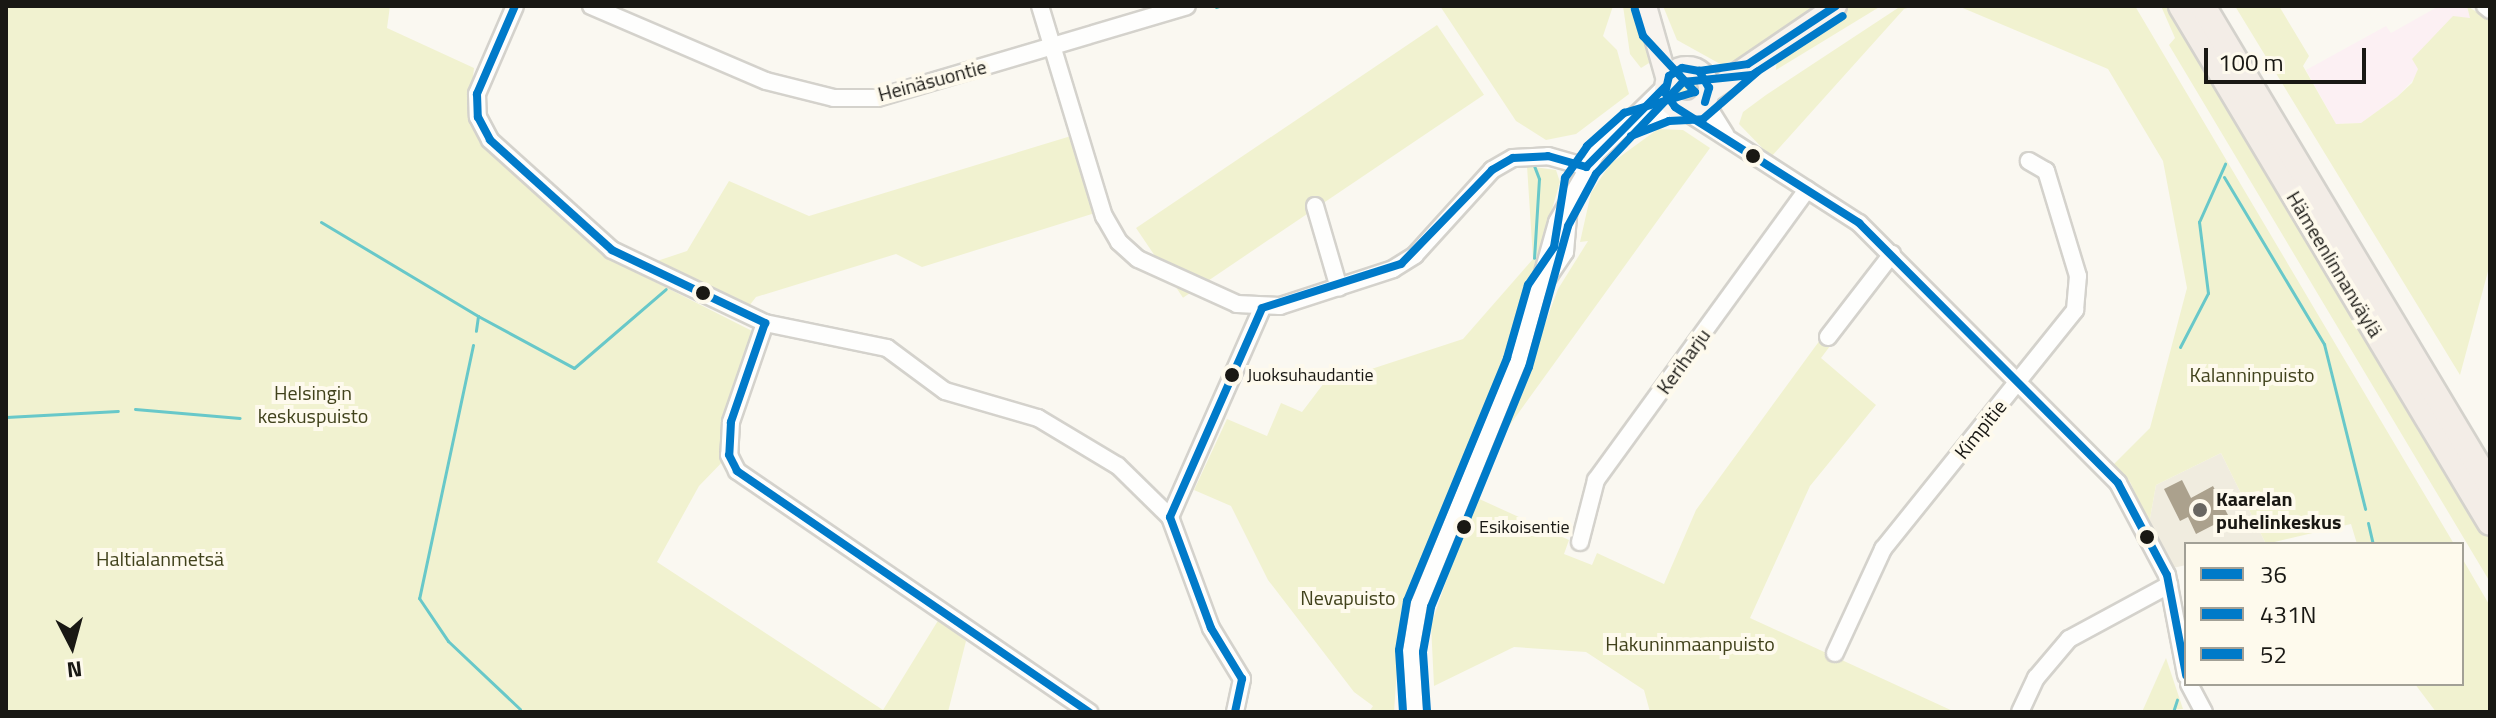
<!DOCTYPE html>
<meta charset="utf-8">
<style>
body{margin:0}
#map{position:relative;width:2496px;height:718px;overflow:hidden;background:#faf8f1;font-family:"Titillium Web",sans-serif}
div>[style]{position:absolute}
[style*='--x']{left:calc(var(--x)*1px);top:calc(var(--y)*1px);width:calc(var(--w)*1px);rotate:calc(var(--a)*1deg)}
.built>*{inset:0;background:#f0ecdf}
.industrial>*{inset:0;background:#fcf0f3}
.green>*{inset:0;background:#f1f2d0;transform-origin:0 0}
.round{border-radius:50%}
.stream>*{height:3px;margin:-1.5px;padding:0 1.5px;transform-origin:1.5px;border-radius:1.5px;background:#68c8c9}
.building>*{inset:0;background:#aba18d}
.roads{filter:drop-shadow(2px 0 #d4d2cc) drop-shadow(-2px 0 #d4d2cc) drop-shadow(0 2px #d4d2cc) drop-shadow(0 -2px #d4d2cc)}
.minor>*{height:16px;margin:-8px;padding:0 8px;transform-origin:8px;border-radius:8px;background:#fefefd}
.major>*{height:20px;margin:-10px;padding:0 10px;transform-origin:10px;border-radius:10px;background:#f8f4ef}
.major>.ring{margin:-10px;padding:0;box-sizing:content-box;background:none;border:20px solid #f8f4ef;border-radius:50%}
.highway>*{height:24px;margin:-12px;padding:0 12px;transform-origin:12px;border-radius:12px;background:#f3ede7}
.bus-1>*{height:8px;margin:-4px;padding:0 4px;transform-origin:4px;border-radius:4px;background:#007ac9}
.bus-2>*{height:8px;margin:-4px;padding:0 4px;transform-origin:4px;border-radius:4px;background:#007ac9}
.bus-3>*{height:8px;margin:-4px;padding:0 4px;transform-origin:4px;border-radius:4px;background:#007ac9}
.dots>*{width:22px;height:22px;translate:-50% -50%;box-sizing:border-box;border:4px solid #fefaed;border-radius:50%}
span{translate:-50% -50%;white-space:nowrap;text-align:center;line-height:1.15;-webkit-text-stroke:8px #fefaed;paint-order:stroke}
.bus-label{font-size:18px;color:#191814}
.left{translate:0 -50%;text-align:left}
.street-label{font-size:20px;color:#191814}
.park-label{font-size:20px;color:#41421c}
.poi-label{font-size:20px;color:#191814;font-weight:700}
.frame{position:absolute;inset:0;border:8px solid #191814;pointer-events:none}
.legend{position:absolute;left:2184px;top:542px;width:280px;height:144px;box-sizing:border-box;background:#fefaed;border:2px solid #a2a096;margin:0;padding:10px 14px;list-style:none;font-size:24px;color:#191814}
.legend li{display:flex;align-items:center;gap:16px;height:40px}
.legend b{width:40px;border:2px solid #a2a096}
.north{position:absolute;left:32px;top:606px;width:80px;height:80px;-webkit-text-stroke:6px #fefaed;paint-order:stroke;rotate:174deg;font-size:22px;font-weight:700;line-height:32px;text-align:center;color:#191814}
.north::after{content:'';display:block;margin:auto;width:28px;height:36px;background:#191814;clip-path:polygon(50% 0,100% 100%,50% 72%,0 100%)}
.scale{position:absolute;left:2204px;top:48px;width:162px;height:36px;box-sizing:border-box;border:4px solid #191814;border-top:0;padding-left:10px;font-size:24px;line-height:28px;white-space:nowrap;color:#191814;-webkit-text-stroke:6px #fefaed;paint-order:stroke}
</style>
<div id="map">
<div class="built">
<i style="clip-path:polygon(2221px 453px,2266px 544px,2186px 544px,2186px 565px,2173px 568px,2149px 524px,2156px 485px)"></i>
</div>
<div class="industrial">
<i style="clip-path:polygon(2439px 6px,2467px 6px,2471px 18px,2397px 97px,2361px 123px,2336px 124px,2306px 70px,2386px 26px,2391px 33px)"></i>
</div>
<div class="green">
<i style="clip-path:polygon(6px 6px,390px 6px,387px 28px,474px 68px,469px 113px,486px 148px,602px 255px,760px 335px,729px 455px,699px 486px,657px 562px,883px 710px,939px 619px,966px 641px,948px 712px,6px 712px)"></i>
<i style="clip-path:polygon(1440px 6px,1613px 6px,1603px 36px,1617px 50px,1629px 94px,1576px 134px,1546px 140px,1516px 121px)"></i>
<i style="clip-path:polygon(1623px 6px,1638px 6px,1641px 29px,1657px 58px,1641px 68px,1630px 54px)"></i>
<i style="clip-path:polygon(1663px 6px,1824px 6px,1762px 49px,1722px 65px,1677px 40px)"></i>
<i style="clip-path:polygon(1849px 6px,1881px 6px,1776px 70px,1777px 55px)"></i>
<i style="clip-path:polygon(1901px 6px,1914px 6px,1904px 9px,1771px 157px,1739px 124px,1743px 112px,1766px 95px)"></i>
<i style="clip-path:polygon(1958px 6px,2135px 6px,2454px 544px,2357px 544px,2351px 524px,2266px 544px,2221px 453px,2156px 485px,2149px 524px,2130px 482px,2112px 466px,2150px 428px,2187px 288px,2163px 161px,2108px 69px)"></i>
<i style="clip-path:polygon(2161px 6px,2170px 6px,2490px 539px,2490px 582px,2169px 45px,2175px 38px)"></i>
<i style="clip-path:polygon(2235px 6px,2279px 6px,2309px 56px,2303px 66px,2336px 124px,2361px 123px,2397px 97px,2412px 83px,2418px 69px,2412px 59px,2453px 16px,2470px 18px,2467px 6px,2490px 20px,2490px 264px,2460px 375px)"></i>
<i style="left:1437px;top:25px;width:84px;height:363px;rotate:56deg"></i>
<i class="round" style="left:1673px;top:74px;width:28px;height:28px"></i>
<i style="clip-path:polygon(1658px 129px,1683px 130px,1710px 148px,1504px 433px,1558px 289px,1588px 241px,1580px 242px,1591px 193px,1610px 164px)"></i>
<i style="clip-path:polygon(1071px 136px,1095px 213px,922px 267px,896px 254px,756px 297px,749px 306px,654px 262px,687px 251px,729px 181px,809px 216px)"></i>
<i style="clip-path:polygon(1527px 166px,1556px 170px,1560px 182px,1511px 349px,1401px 611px,1394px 712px,1369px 712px,1373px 706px,1354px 692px,1268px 580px,1231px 506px,1194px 490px,1227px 419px,1267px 436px,1281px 403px,1302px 412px,1327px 379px,1341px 385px,1344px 378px,1463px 339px,1533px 259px)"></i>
<i style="clip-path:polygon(1820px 340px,1830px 346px,1821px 358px,1876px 405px,1810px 486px,1750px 618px,1955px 712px,1650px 712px,1644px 690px,1586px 652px,1514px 647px,1434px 686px,1431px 625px,1475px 497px,1569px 540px,1564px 554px,1592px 565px,1597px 553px,1664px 584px,1696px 510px)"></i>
<i style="clip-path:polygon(2462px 558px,2490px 606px,2490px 712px,2436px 712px,2415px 684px,2462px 684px)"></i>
<i style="clip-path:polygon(2166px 658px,2183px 709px,2142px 712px)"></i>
</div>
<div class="stream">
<i style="--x:1216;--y:7;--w:3;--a:-18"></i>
<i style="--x:1533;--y:163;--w:17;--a:69"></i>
<i style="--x:1539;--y:179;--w:79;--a:93.6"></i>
<i style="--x:2224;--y:177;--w:195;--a:59.1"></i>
<i style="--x:2324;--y:344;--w:170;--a:76"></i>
<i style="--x:321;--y:222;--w:183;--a:30.9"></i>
<i style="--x:478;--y:316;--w:15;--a:98"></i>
<i style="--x:478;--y:316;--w:109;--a:28.4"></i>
<i style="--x:574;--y:368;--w:121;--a:-40.7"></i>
<i style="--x:473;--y:345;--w:259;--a:102"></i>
<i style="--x:419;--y:598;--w:52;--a:56"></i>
<i style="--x:448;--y:641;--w:99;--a:43.4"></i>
<i style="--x:2180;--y:347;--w:61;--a:-62.6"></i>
<i style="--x:2208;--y:293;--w:72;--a:-97.2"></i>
<i style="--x:2199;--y:222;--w:64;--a:-65.9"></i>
<i style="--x:135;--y:409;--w:105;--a:4.9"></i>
<i style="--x:6;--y:417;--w:112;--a:-3.1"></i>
<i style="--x:2368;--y:523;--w:22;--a:77"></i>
<i style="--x:2173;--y:712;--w:13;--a:-72"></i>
</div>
<div class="building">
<i style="clip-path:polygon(2182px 480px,2191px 498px,2213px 486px,2229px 517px,2196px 534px,2188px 517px,2180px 521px,2164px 489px)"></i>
</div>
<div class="roads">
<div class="minor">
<i style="--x:515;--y:6;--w:96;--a:113.4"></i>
<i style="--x:477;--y:94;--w:23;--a:88"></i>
<i style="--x:478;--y:117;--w:26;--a:62"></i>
<i style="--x:490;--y:140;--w:164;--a:42"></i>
<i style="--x:612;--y:250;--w:170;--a:25.5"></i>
<i style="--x:765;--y:323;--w:125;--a:11.6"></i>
<i style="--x:887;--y:348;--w:72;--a:36.6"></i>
<i style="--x:945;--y:391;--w:97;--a:16.2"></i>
<i style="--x:1038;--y:418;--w:93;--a:31"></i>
<i style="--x:1118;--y:466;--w:73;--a:44.4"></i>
<i style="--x:591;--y:6;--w:190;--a:23.2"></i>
<i style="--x:766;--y:81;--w:70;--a:14"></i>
<i style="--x:834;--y:98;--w:43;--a:0"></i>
<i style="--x:877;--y:98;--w:323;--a:-16.5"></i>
<i style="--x:1040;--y:6;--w:220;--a:73.1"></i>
<i style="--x:1104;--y:216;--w:30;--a:60"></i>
<i style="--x:1119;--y:242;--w:25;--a:42"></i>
<i style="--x:1138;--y:259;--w:109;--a:24.4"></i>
<i style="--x:1237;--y:304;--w:43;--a:2.7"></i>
<i style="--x:1280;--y:306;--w:119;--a:-18.1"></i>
<i style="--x:1393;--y:269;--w:26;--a:-32"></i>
<i style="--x:1415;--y:255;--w:115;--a:-47.8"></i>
<i style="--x:1492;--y:170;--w:24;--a:-30"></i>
<i style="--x:1513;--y:158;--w:35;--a:-3"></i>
<i style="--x:1548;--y:156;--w:40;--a:16"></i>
<i style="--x:2485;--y:6;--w:6;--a:39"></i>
<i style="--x:1705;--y:102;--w:39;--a:58"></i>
<i style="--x:1685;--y:111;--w:207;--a:32.8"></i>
<i style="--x:1859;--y:223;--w:367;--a:45.1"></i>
<i style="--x:2118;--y:483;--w:104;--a:62"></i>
<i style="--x:2167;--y:575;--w:102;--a:79.2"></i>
<i style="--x:1640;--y:120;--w:37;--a:-20"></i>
<i style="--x:1315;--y:206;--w:85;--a:73.7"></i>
<i style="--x:1542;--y:286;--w:41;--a:-55.9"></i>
<i style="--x:1565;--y:252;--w:47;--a:-85.1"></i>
<i style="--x:765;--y:323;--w:105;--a:109"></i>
<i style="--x:731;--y:422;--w:33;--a:93"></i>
<i style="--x:729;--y:455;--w:18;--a:63"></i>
<i style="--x:737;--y:471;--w:427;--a:34.4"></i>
<i style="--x:1828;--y:337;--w:105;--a:-52.4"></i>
<i style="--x:1580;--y:542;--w:64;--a:-75.5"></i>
<i style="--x:1596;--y:480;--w:359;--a:-54"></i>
<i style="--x:1835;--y:653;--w:115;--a:-65.2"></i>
<i style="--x:1883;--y:549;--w:307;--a:-51.2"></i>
<i style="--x:2075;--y:310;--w:34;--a:-85"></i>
<i style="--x:2078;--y:276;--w:110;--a:-106.9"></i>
<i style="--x:2046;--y:171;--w:20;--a:-150"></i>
<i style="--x:2189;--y:684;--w:32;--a:62"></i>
<i style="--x:1235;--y:712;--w:34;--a:-78"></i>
<i style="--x:1242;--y:679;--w:60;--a:-121.3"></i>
<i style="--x:1211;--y:628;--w:118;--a:-110.3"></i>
<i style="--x:1170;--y:517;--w:228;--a:-66.2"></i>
<i style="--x:1415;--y:712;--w:61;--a:-93.8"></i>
<i style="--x:1411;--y:651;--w:48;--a:-80.3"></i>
<i style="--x:1419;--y:604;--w:261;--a:-67.8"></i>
<i style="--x:1518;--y:362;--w:145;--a:-74.4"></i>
<i style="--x:1557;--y:222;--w:78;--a:-60.2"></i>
<i style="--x:1596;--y:154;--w:96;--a:-44.2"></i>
<i style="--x:2020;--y:712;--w:38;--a:-65"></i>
<i style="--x:2036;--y:678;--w:51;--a:-49.8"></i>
<i style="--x:2069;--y:639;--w:114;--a:-28.4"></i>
</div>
<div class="major">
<i style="--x:1646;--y:6;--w:77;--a:74.2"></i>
<i class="ring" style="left:1665px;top:67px;width:24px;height:24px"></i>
<i style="--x:1708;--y:93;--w:155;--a:-34.2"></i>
</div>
<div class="highway">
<i style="--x:2181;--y:6;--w:602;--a:59.13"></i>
<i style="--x:2203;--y:6;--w:558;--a:59.07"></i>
</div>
</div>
<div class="bus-1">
<i style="--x:515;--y:6;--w:96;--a:113.4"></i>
<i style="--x:477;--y:94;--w:23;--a:88"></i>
<i style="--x:478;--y:117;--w:26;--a:62"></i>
<i style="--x:490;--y:140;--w:164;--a:42"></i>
<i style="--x:612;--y:250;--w:170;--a:25.5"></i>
<i style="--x:1699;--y:71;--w:49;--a:-8.1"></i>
<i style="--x:1748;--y:64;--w:105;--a:-33.4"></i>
<i style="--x:1705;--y:102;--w:15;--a:-74"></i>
<i style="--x:1709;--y:88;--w:20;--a:-120"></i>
<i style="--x:1699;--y:71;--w:17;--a:-170"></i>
<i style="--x:1682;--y:68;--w:15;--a:148"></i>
<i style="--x:1669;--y:76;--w:17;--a:103"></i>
<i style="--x:1665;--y:93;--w:17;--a:54"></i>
<i style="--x:1675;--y:107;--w:218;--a:32.2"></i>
<i style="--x:1859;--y:223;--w:367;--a:45.1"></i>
<i style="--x:2118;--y:483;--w:104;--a:62"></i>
<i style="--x:2167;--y:575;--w:102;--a:79.2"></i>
<i style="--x:1586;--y:167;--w:112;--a:-45.4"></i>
<i style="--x:1262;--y:308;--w:146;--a:-17.6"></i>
<i style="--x:1401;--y:264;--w:131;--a:-45.9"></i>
<i style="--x:1492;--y:170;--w:24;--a:-30"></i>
<i style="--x:1513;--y:158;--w:35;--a:-3"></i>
<i style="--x:1548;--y:156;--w:40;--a:16"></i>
<i style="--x:765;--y:323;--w:105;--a:109"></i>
<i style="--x:731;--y:422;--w:33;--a:93"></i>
<i style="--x:729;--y:455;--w:18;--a:63"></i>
<i style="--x:737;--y:471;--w:427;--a:34.4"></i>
<i style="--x:1235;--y:712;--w:34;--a:-78"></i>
<i style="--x:1242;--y:679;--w:60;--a:-121.3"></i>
<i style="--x:1211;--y:628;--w:118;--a:-110.3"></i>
<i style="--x:1170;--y:517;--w:228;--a:-66.2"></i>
</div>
<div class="bus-2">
<i style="--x:1631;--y:136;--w:41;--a:-21.5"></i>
<i style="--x:1669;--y:121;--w:34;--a:-3"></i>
<i style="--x:1703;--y:119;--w:72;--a:-41"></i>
<i style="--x:1427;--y:711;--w:59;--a:-93.9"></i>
<i style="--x:1423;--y:652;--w:46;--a:-79.9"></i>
<i style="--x:1431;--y:607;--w:259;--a:-67.8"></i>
<i style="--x:1529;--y:367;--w:146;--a:-74.5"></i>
<i style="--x:1568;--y:226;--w:59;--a:-61.7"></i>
<i style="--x:1596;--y:174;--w:127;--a:-46.6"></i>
<i style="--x:1683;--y:82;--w:69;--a:-5.8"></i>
<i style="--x:1752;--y:75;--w:108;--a:-33"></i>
</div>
<div class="bus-3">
<i style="--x:1403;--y:712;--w:62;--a:-93.7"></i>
<i style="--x:1399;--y:650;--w:50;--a:-80.7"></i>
<i style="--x:1407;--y:601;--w:263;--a:-67.6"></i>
<i style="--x:1507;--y:358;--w:76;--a:-74"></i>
<i style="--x:1528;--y:285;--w:46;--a:-55.6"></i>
<i style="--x:1554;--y:247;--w:70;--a:-80.9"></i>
<i style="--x:1565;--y:178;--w:39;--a:-55"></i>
<i style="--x:1587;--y:146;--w:50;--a:-41.7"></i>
<i style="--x:1624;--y:113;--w:74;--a:-16.5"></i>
<i style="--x:1695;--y:92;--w:76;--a:-132.9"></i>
<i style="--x:1643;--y:36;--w:28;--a:-107"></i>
</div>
<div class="dots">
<i style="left:1753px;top:156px;background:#191814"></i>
<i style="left:703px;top:293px;background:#191814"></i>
<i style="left:1232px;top:375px;background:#191814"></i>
<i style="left:2200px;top:510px;background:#686661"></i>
<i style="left:1464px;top:527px;background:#191814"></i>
<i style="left:2147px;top:537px;background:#191814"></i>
</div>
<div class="bus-label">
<span class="left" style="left:1247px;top:375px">Juoksuhaudantie</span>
<span class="left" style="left:1479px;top:527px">Esikoisentie</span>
</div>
<div class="street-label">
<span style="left:932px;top:80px;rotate:-15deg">Heinäsuontie</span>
<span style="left:2335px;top:264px;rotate:59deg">Hämeenlinnanväylä</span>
<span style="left:1683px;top:361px;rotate:-54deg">Keriharju</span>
<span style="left:1980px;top:429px;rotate:-51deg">Kimpitie</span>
</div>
<div class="park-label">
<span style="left:2252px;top:374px">Kalanninpuisto</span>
<span style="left:313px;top:404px">Helsingin<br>keskuspuisto</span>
<span style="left:160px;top:558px">Haltialanmetsä</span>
<span style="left:1348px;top:597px">Nevapuisto</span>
<span style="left:1690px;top:643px">Hakuninmaanpuisto</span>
</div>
<div class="poi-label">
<span class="left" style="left:2216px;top:510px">Kaarelan<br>puhelinkeskus</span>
</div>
<div class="frame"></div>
<ul class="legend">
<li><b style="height:10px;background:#007ac9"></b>36</li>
<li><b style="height:10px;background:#007ac9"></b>431N</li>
<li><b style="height:10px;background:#007ac9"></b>52</li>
</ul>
<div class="north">N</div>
<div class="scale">100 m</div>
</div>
